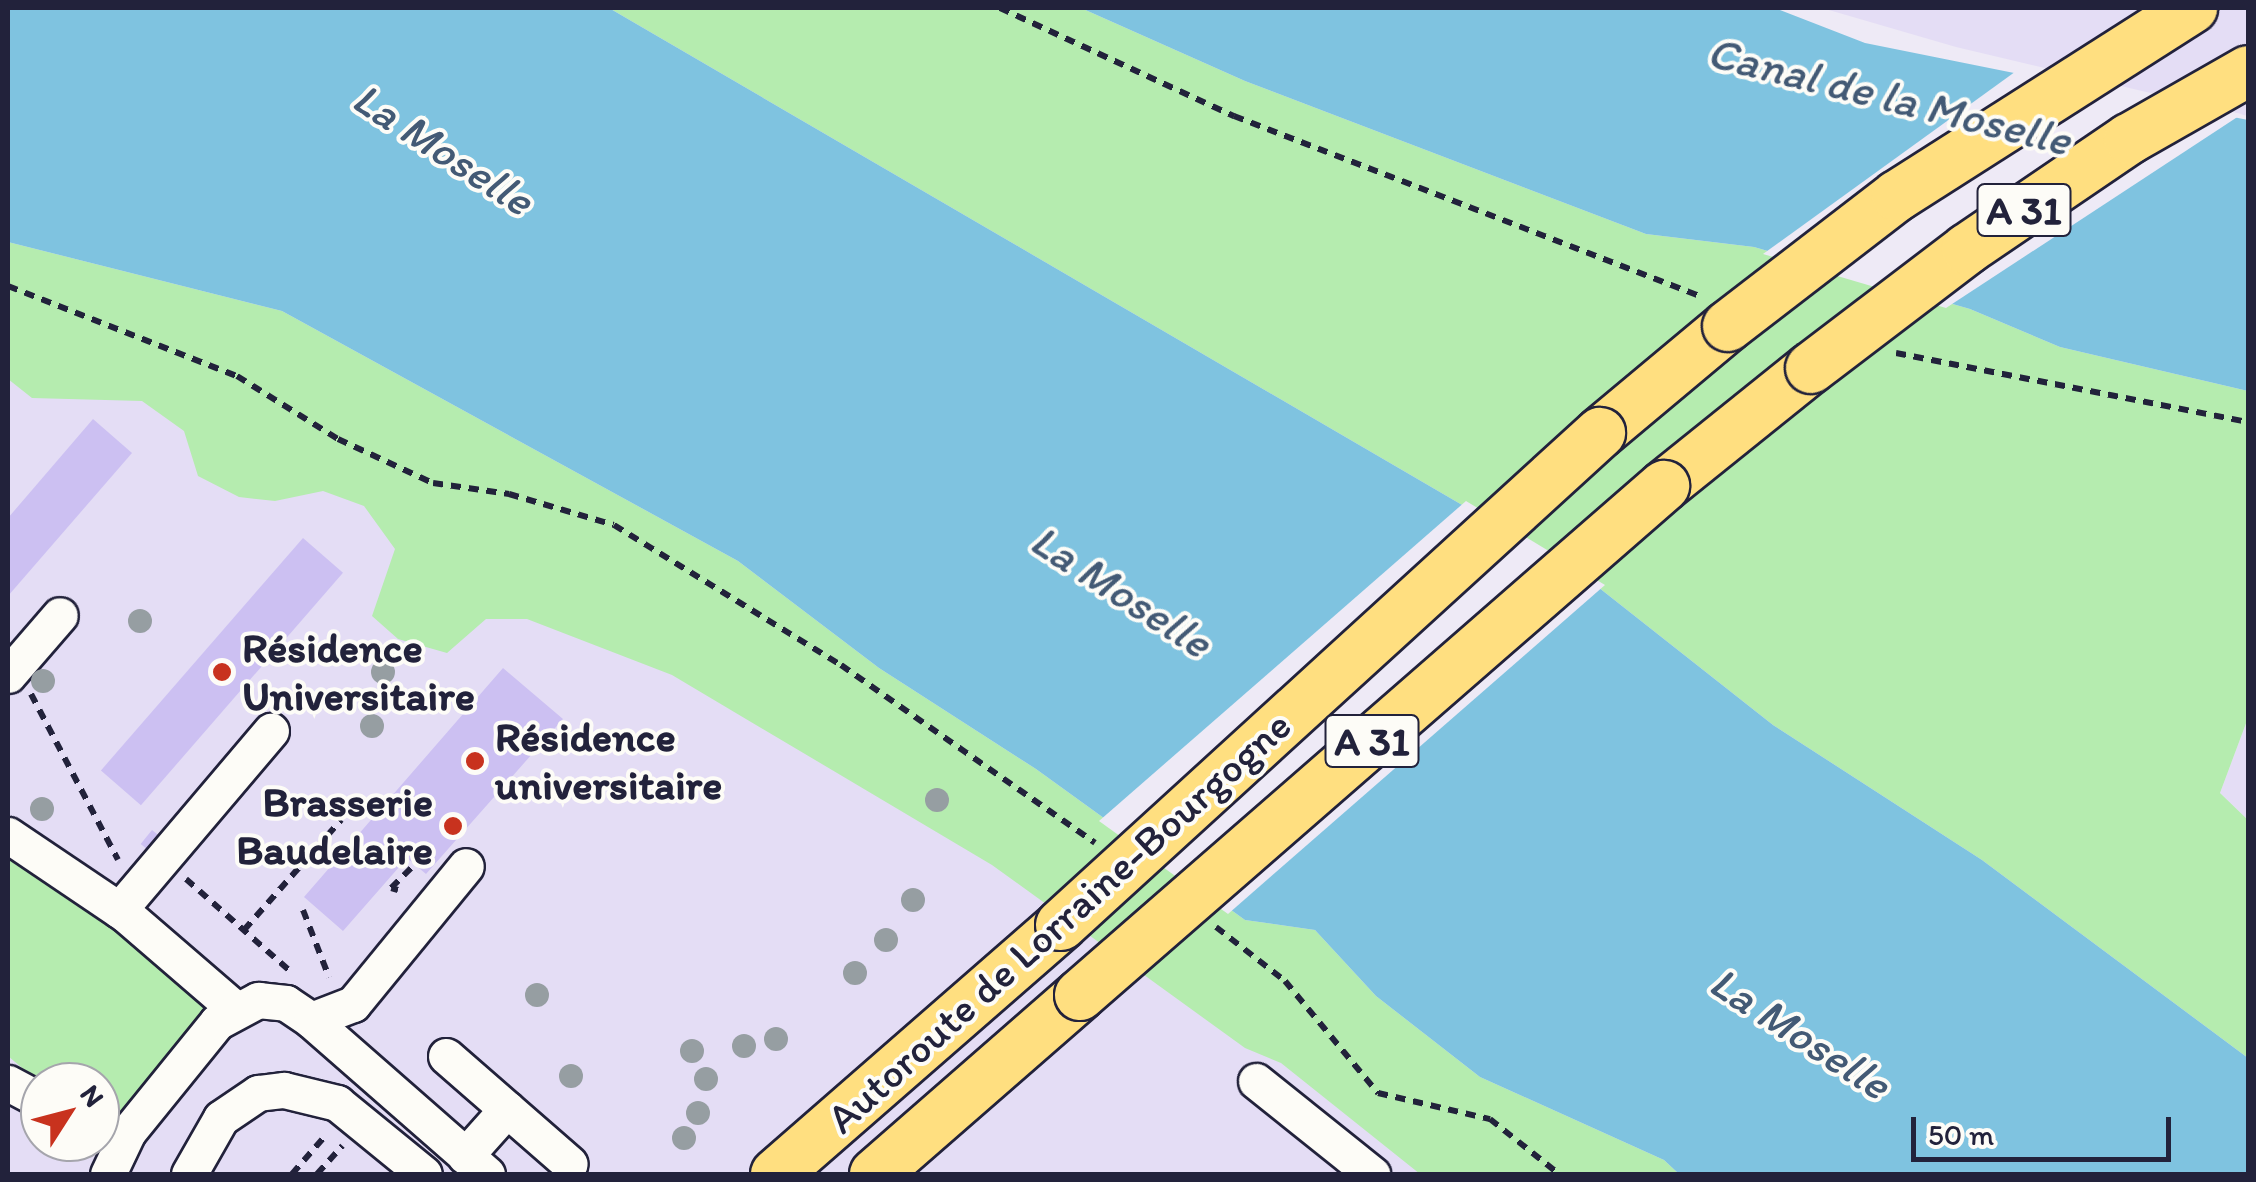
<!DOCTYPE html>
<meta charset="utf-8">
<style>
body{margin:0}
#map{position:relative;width:2256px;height:1182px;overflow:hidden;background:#eeeaf6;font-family:Itim,sans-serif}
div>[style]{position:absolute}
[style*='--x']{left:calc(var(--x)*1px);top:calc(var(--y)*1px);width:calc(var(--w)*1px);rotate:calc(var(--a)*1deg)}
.built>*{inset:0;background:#e4ddf5}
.green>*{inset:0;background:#b5ecaf}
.water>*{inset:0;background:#7fc3e0}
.pier>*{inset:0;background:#eeeaf6}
.building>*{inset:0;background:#ccc0f2;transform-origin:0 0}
.path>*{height:6px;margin-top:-3px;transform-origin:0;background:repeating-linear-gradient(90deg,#22223b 0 10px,transparent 0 18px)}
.roads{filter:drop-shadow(2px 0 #22223b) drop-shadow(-2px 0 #22223b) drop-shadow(0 2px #22223b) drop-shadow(0 -2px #22223b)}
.minor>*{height:35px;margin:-17.5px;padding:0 17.5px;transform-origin:17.5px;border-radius:17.5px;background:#fdfcf7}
.highway>*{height:50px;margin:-25px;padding:0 25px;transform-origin:25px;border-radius:25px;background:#ffdf80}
.bridges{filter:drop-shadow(2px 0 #22223b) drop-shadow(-2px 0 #22223b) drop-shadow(0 2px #22223b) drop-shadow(0 -2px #22223b)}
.highway-bridge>*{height:50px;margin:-25px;padding:0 25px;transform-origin:25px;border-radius:25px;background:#ffdf80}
.trees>*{width:24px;height:24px;margin:-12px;border-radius:50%;background:#969ea2}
.dots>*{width:28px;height:28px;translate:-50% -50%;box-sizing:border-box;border:5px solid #fdfcf7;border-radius:50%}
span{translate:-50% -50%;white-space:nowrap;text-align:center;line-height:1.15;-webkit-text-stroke:8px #fdfcf7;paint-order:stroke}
.shield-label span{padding:2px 8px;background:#fdfcf7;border:2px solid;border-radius:8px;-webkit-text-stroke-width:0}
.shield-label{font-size:40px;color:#22223b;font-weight:700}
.poi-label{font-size:42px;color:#22223b;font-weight:700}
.left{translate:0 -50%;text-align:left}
.right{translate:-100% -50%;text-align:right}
.street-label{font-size:42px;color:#22223b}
.water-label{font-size:45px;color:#435a75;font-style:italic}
.frame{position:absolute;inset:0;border:10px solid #22223b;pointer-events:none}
.north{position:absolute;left:20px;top:1062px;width:100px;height:100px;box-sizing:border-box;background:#fdfcf7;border:2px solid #a5a5ac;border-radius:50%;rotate:54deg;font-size:28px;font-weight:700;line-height:40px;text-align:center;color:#22223b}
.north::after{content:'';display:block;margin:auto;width:35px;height:45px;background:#c8321e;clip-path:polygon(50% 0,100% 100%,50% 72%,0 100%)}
.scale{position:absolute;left:1911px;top:1117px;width:260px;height:45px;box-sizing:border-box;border:5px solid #22223b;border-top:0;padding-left:12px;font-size:30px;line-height:35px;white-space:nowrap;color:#22223b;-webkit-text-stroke:8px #fdfcf7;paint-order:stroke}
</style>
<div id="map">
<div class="built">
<i style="clip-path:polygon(1822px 8px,2248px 8px,2248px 116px,1956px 47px)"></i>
<i style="clip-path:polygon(evenodd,8px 285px,776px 695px,1471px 1174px,8px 1174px,8px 285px,40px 1082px,100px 1082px,100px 1142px,40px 1142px,40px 1082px)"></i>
<i style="clip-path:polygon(2248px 718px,2248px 820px,2220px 793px)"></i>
</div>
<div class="green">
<i style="clip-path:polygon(609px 8px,1081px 8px,1245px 81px,1646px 234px,1754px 247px,1970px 309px,2060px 347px,2248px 391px,2248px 718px,2220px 793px,2248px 820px,2248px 1058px,1982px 860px,1773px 725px,1584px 576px)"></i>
<i style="clip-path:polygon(8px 242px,282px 311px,738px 561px,879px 668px,1036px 769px,1245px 920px,1315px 930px,1376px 996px,1480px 1077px,1664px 1160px,1679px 1174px,1420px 1174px,1281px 1063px,1245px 1048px,992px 865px,672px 675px,527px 619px,486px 619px,447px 653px,398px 639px,372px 616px,395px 549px,364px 506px,323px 491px,275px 501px,239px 497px,198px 476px,184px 431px,142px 401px,32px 398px,8px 379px)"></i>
<i style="clip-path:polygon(8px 856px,102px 918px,207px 1003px,111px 1137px,100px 1137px,100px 1082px,40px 1083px,8px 1056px)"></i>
</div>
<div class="water">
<i style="clip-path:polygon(8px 8px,609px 8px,1584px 576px,1773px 725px,1982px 860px,2248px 1058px,2248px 1174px,1679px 1174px,1664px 1160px,1480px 1077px,1376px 996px,1315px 930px,1245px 920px,1036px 769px,879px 668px,738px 561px,282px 311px,8px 242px)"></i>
<i style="clip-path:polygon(1081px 8px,1775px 8px,1865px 43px,2248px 120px,2248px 391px,2060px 347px,1970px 309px,1754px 247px,1646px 234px,1245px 81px)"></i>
</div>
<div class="pier">
<i style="clip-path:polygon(2019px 69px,2242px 114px,1946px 308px,1763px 254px)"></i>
<i style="clip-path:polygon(1466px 501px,1605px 585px,1228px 914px,1099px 821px)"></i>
</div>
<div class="building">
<i style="clip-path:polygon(93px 419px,132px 453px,8px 596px,8px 518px)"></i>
<i style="left:303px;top:538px;width:53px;height:308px;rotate:41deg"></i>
<i style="clip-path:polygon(503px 668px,563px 719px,426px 874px,407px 858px,343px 931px,304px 897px)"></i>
<i style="left:152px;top:830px;width:14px;height:18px;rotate:39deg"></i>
</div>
<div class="path">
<i style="--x:1000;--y:8;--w:258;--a:24.8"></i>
<i style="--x:1234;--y:116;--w:502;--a:21.14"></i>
<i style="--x:8;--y:286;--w:246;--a:21.5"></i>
<i style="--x:237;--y:376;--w:119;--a:32"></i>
<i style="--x:338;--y:439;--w:105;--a:24.9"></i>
<i style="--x:433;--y:483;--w:77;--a:8.2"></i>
<i style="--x:509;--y:494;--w:109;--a:16.4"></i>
<i style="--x:614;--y:525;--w:267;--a:31.7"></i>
<i style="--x:841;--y:665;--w:310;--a:35"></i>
<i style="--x:1896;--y:353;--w:359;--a:11.1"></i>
<i style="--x:31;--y:694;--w:187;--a:62.3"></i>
<i style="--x:186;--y:879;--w:137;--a:41.5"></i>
<i style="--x:398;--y:890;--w:7;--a:-164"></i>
<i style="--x:391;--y:888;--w:30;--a:-45"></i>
<i style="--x:303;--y:910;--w:72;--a:68.8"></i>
<i style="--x:1216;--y:927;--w:88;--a:38"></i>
<i style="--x:1285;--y:981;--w:146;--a:50.3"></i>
<i style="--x:1378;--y:1093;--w:115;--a:13.1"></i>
<i style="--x:1490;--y:1119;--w:88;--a:38.6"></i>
<i style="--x:244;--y:930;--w:147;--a:-48.6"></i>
<i style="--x:292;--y:1174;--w:52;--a:-48.9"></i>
<i style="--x:317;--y:1174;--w:38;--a:-48"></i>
</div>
<div class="roads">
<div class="minor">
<i style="--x:8;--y:675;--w:79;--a:-49.1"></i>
<i style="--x:8;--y:835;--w:141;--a:34"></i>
<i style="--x:125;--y:914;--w:144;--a:40.8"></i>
<i style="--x:119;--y:910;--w:235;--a:-49.7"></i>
<i style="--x:311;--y:1020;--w:45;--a:-20.9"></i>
<i style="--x:353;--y:1004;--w:178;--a:-50.7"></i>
<i style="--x:446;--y:1056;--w:164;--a:41.1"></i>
<i style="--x:1256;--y:1081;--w:149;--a:38.7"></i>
<i style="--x:8;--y:1083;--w:36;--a:28"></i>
<i style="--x:465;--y:1156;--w:63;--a:-48.2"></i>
<i style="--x:108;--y:1174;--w:47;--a:-64.5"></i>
<i style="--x:128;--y:1132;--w:141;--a:-51"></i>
<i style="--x:217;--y:1022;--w:47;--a:-28.2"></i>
<i style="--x:258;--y:1000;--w:28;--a:6"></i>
<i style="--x:286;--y:1003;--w:30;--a:34"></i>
<i style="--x:311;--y:1020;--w:234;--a:41.2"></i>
<i style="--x:189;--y:1174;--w:64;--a:-60.3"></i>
<i style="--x:221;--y:1118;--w:45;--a:-34"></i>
<i style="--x:258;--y:1093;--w:26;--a:-7"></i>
<i style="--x:284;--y:1090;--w:55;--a:13.8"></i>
<i style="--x:337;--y:1103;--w:112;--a:39.2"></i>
</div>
<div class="highway">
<i style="--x:1600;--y:433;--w:167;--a:-39.9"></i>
<i style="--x:1664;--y:486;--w:189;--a:-38.8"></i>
<i style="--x:776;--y:1174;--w:378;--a:-41.1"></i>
<i style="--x:875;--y:1174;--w:272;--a:-41.1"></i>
</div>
</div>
<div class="bridges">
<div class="highway-bridge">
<i style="--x:1728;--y:326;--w:213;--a:-37.6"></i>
<i style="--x:1897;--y:196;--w:350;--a:-32.5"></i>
<i style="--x:1811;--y:368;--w:196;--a:-37.3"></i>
<i style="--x:1967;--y:249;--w:196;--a:-34.2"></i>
<i style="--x:2129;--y:139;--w:137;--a:-29.7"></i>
<i style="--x:1061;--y:925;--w:730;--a:-42.39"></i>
<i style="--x:1080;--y:995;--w:775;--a:-41.07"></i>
</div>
</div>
<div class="trees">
<i style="left:140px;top:621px"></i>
<i style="left:383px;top:672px"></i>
<i style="left:43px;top:681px"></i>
<i style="left:372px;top:726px"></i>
<i style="left:937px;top:800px"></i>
<i style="left:42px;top:809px"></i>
<i style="left:913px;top:900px"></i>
<i style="left:886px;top:940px"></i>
<i style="left:855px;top:973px"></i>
<i style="left:537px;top:995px"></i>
<i style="left:776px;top:1039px"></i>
<i style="left:744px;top:1046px"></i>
<i style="left:692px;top:1051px"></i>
<i style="left:571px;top:1076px"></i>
<i style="left:706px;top:1079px"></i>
<i style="left:698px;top:1113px"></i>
<i style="left:684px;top:1138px"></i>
</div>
<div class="dots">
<i style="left:222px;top:672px;background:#c8321e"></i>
<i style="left:475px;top:761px;background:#c8321e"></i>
<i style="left:453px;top:826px;background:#c8321e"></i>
</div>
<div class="shield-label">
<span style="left:2024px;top:210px">A 31</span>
<span style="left:1372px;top:741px">A 31</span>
</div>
<div class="poi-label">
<span class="left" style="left:242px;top:672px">Résidence<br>Universitaire</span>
<span class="left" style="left:495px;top:761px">Résidence<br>universitaire</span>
<span class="right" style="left:433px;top:826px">Brasserie<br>Baudelaire</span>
</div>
<div class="street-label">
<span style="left:1059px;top:922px;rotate:-42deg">Autoroute de Lorraine-Bourgogne</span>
</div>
<div class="water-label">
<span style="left:1889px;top:96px;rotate:14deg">Canal de la Moselle</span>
<span style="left:443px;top:149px;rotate:33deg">La Moselle</span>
<span style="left:1121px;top:591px;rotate:33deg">La Moselle</span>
<span style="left:1800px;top:1033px;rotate:33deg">La Moselle</span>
</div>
<div class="frame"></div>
<div class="north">N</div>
<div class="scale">50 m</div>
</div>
